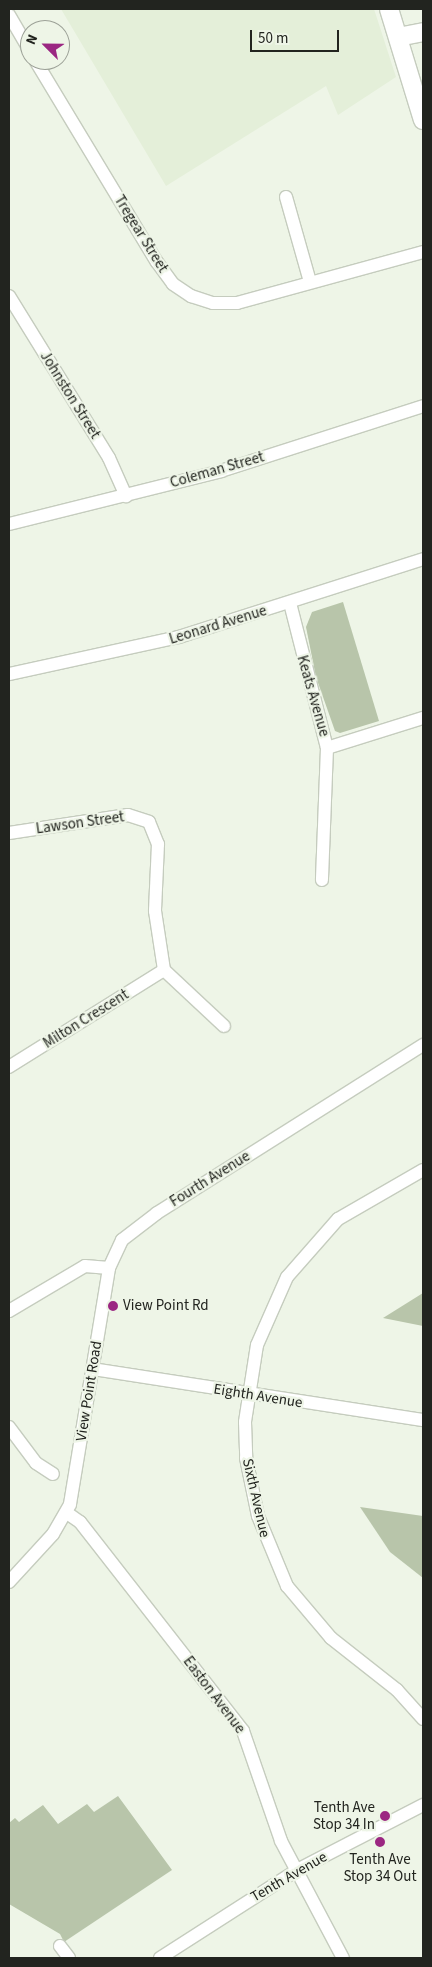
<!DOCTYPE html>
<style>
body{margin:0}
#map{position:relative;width:432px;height:1967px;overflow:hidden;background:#eef5e7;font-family:"Source Sans 3",sans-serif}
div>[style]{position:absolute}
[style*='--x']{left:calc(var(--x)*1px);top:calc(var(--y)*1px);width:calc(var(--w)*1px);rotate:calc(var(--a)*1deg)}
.built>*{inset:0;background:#e4efd9}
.green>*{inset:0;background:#b8c5aa}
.roads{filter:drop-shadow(1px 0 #c5ccbe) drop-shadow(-1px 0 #c5ccbe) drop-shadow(0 1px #c5ccbe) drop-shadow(0 -1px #c5ccbe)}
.street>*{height:12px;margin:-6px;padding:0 6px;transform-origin:6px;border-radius:6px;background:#fff}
.secondary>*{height:18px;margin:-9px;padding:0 9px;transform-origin:9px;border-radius:9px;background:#fff}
.dots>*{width:14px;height:14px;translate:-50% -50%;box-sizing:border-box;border:2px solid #eef5e7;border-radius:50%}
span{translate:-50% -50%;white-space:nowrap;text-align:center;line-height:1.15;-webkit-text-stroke:4.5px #eef5e7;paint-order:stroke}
.street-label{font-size:15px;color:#22241f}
.poi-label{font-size:15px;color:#22241f}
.left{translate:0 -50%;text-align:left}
.right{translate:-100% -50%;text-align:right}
.frame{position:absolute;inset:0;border:10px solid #22241f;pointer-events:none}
.north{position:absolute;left:20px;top:20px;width:50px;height:50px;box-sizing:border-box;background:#eef5e7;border:1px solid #9ca197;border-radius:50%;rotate:293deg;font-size:14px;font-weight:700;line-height:20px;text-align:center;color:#22241f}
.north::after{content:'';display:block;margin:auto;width:18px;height:22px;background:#9b2782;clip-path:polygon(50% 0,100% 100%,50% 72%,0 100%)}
.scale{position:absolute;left:250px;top:30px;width:89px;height:22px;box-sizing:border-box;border:2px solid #22241f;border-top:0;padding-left:6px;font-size:15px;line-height:18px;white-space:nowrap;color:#22241f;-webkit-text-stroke:4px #eef5e7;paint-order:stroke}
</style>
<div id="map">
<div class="built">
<i style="clip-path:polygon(61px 9px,374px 9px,396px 77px,338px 115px,326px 86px,166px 186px)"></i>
</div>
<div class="green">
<i style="clip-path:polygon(343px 602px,379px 721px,340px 733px,335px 731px,316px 677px,306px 627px,312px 612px)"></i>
<i style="clip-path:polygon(423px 1293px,423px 1326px,383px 1318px)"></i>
<i style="clip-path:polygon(360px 1507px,423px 1516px,423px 1578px,390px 1552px)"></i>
<i style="clip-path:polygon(118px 1796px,172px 1870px,64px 1942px,60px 1934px,9px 1904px,9px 1823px,15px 1818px,19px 1822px,43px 1805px,58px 1824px,87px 1804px,94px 1812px)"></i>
</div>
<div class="roads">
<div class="street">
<i style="--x:9;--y:15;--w:42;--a:59.7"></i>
<i style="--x:35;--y:60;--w:236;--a:58.9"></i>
<i style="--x:157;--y:262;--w:27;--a:54"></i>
<i style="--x:173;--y:284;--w:22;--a:34"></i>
<i style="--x:191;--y:296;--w:23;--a:18"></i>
<i style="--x:213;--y:303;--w:24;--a:0"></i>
<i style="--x:237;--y:303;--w:193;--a:-15.3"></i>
<i style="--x:286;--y:197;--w:88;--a:74.2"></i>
<i style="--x:9;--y:296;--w:190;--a:58.3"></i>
<i style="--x:109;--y:458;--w:42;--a:65.9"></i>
<i style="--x:9;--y:524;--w:219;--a:-14"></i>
<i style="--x:221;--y:471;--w:212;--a:-17.8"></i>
<i style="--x:290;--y:603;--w:150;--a:75.7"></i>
<i style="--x:327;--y:748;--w:132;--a:92.2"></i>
<i style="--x:9;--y:674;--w:174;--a:-12.3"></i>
<i style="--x:179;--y:637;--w:256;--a:-17.7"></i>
<i style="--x:327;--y:748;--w:101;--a:-17.4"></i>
<i style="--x:9;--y:833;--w:120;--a:-8.6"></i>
<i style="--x:128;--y:815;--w:22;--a:18"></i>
<i style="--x:149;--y:822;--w:24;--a:68"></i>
<i style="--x:158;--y:844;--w:67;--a:92.6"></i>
<i style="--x:155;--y:911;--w:60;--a:81.3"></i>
<i style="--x:164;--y:970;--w:183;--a:148"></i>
<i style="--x:164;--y:970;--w:82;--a:43"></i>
<i style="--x:423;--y:1170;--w:98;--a:150"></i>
<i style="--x:338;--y:1219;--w:77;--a:131.3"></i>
<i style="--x:287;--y:1277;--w:74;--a:113.8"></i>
<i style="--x:257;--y:1345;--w:78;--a:98.9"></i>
<i style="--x:245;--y:1422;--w:36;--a:88"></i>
<i style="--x:246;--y:1458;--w:59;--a:78.3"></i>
<i style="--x:258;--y:1516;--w:76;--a:67.5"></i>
<i style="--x:287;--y:1586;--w:68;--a:49.8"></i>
<i style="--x:331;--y:1638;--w:84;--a:38.2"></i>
<i style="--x:397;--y:1690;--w:39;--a:48"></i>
<i style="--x:9;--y:1311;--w:88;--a:-30.6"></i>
<i style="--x:85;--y:1266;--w:24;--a:5"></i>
<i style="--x:109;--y:1268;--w:31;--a:-65"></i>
<i style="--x:122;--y:1240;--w:44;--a:-37.6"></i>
<i style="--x:157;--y:1213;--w:315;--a:-32.3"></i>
<i style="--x:93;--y:1369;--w:334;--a:8.8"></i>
<i style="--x:9;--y:1427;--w:45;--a:53.1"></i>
<i style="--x:36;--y:1463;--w:20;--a:33"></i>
<i style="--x:67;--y:1513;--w:16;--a:35"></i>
<i style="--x:80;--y:1522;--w:265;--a:52"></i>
<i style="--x:243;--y:1731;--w:116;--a:70.9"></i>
<i style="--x:281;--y:1841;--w:132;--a:62.1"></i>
<i style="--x:9;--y:1582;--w:65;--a:-47.5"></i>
<i style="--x:53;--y:1534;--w:34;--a:-60"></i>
<i style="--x:70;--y:1504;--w:239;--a:-80.6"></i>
<i style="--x:60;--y:1946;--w:15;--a:53"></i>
<i style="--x:160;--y:1958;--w:163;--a:-32.7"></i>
<i style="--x:297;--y:1870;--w:142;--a:-27.3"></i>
</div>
<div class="secondary">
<i style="--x:389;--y:9;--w:116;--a:73"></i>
<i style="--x:398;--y:37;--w:25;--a:-11"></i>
</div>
</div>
<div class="dots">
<i style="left:113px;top:1306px;background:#9b2782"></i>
<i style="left:385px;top:1816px;background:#9b2782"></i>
<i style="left:380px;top:1842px;background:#9b2782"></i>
</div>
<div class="street-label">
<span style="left:141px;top:234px;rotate:58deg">Tregear Street</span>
<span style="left:70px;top:395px;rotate:58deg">Johnston Street</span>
<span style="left:217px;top:470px;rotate:-16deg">Coleman Street</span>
<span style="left:218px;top:625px;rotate:-17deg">Leonard Avenue</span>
<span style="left:313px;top:696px;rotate:74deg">Keats Avenue</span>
<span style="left:80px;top:823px;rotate:-8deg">Lawson Street</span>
<span style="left:86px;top:1019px;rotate:-32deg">Milton Crescent</span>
<span style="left:210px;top:1179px;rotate:-32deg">Fourth Avenue</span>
<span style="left:89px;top:1391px;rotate:-81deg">View Point Road</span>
<span style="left:258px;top:1396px;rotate:9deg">Eighth Avenue</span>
<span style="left:256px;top:1498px;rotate:77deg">Sixth Avenue</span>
<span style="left:214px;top:1695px;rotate:53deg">Easton Avenue</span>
<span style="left:289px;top:1877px;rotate:-30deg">Tenth Avenue</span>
</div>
<div class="poi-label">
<span class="left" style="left:123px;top:1306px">View Point Rd</span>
<span class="right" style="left:375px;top:1816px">Tenth Ave<br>Stop 34 In</span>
<span style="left:380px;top:1868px">Tenth Ave<br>Stop 34 Out</span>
</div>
<div class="frame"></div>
<div class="north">N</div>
<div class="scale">50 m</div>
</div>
